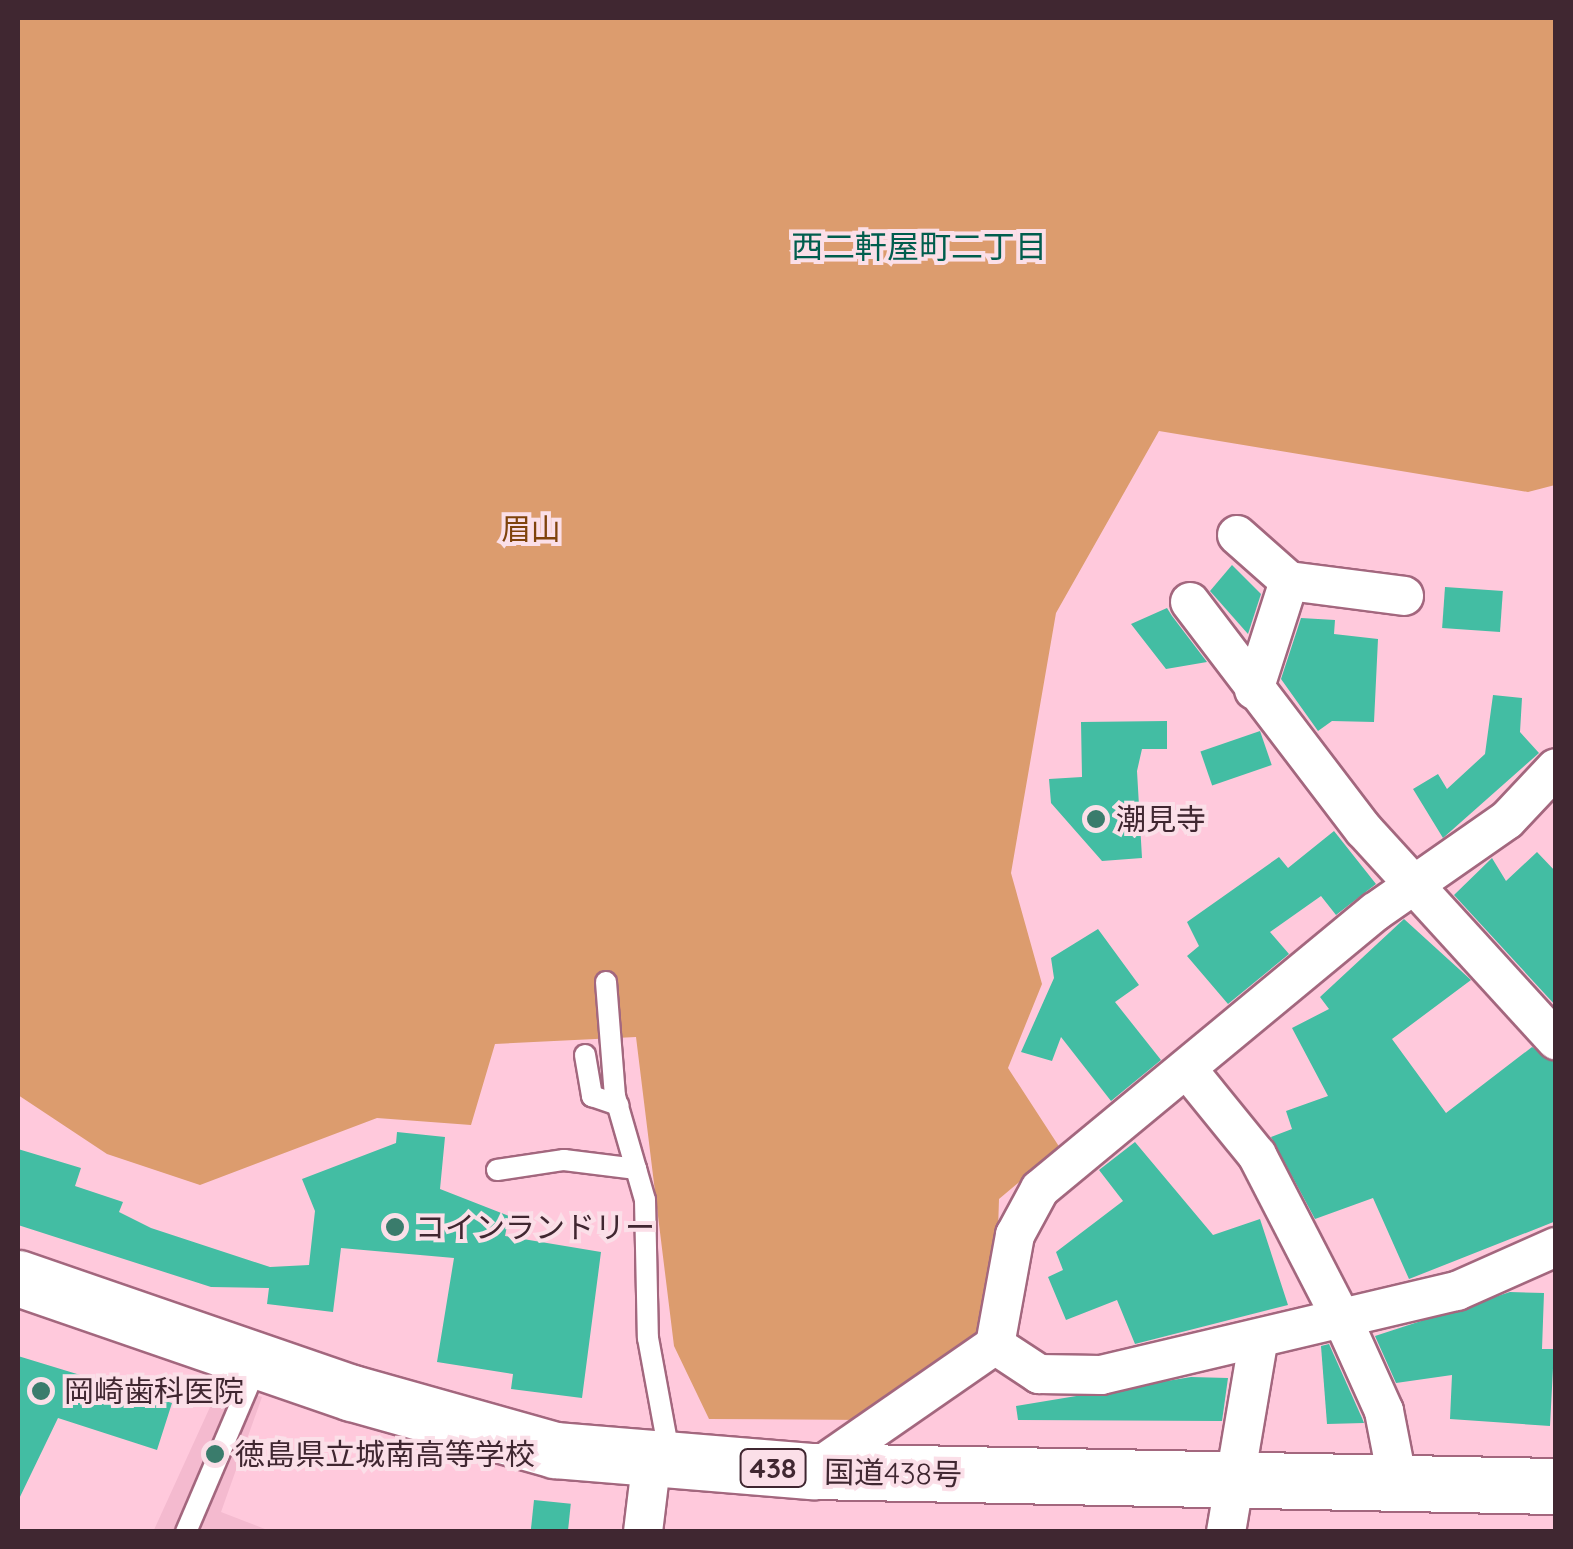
<!DOCTYPE html>
<meta charset="utf-8">
<style>
body{margin:0}
#map{position:relative;width:1573px;height:1549px;overflow:hidden;background:#ffc9dc;font-family:Quicksand,"Noto Sans JP",sans-serif}
div>[style]{position:absolute}
[style*='--x']{left:calc(var(--x)*1px);top:calc(var(--y)*1px);width:calc(var(--w)*1px);rotate:calc(var(--a)*1deg)}
.built>*{inset:0;background:#f4bacf}
.green>*{inset:0;background:#dc9c6e}
.building>*{inset:0;background:#43bda3;transform-origin:0 0}
.roads{filter:drop-shadow(2px 0 #a3677e) drop-shadow(-2px 0 #a3677e) drop-shadow(0 2px #a3677e) drop-shadow(0 -2px #a3677e)}
.lane>*{height:20px;margin:-10px;padding:0 10px;transform-origin:10px;border-radius:10px;background:#fff}
.street>*{height:38px;margin:-19px;padding:0 19px;transform-origin:19px;border-radius:19px;background:#fff}
.highway>*{height:55px;margin:-27.5px;padding:0 27.5px;transform-origin:27.5px;border-radius:27.5px;background:#fff}
.dots>*{width:28px;height:28px;translate:-50% -50%;box-sizing:border-box;border:5px solid #fbdfe8;border-radius:50%}
span{translate:-50% -50%;white-space:nowrap;text-align:center;line-height:1.15;-webkit-text-stroke:8px #fbdfe8;paint-order:stroke}
.shield-label span{padding:2px 8px;background:#fbdfe8;border:2px solid;border-radius:8px;-webkit-text-stroke-width:0}
.shield-label{font-size:28px;color:#402731;font-weight:700}
.park-label{font-size:30px;color:#7f430c}
.poi-label{font-size:30px;color:#402731}
.left{translate:0 -50%;text-align:left}
.street-label{font-size:30px;color:#402731}
.neighbourhood-label{font-size:32px;color:#005d4d}
.frame{position:absolute;inset:0;border:20px solid #402731;pointer-events:none}
</style>
<div id="map">
<div class="built">
<i style="clip-path:polygon(221px 1383px,262px 1397px,221px 1512px,270px 1531px,153px 1532px)"></i>
</div>
<div class="green">
<i style="clip-path:polygon(18px 18px,1555px 18px,1555px 485px,1528px 492px,1159px 431px,1056px 613px,1011px 873px,1042px 984px,1008px 1068px,1060px 1148px,999px 1199px,995px 1327px,869px 1420px,709px 1419px,674px 1346px,636px 1037px,495px 1044px,471px 1125px,377px 1118px,200px 1185px,107px 1154px,18px 1095px)"></i>
</div>
<div class="building">
<i style="clip-path:polygon(1232px 565px,1261px 594px,1248px 634px,1210px 591px)"></i>
<i style="left:1445px;top:587px;width:58px;height:41px;rotate:4deg"></i>
<i style="clip-path:polygon(1167px 608px,1172px 616px,1207px 662px,1166px 669px,1131px 624px)"></i>
<i style="clip-path:polygon(1301px 618px,1335px 620px,1334px 634px,1378px 639px,1374px 722px,1332px 721px,1318px 731px,1281px 679px)"></i>
<i style="clip-path:polygon(1493px 695px,1522px 698px,1520px 732px,1539px 753px,1443px 838px,1413px 789px,1438px 774px,1447px 789px,1485px 754px)"></i>
<i style="clip-path:polygon(1167px 721px,1167px 749px,1142px 749px,1137px 771px,1142px 858px,1102px 861px,1051px 803px,1049px 779px,1082px 777px,1081px 722px)"></i>
<i style="left:1260px;top:731px;width:36px;height:63px;rotate:71deg"></i>
<i style="clip-path:polygon(1334px 831px,1376px 884px,1336px 915px,1321px 896px,1270px 932px,1289px 954px,1228px 1004px,1187px 956px,1199px 946px,1187px 922px,1279px 857px,1288px 868px)"></i>
<i style="clip-path:polygon(1537px 852px,1556px 872px,1556px 1006px,1454px 895px,1492px 858px,1506px 881px)"></i>
<i style="clip-path:polygon(1404px 919px,1471px 980px,1392px 1039px,1446px 1113px,1532px 1047px,1556px 1062px,1556px 1221px,1409px 1279px,1373px 1198px,1315px 1219px,1271px 1137px,1292px 1129px,1286px 1111px,1328px 1096px,1292px 1028px,1329px 1009px,1320px 997px)"></i>
<i style="clip-path:polygon(1098px 929px,1139px 985px,1115px 1002px,1161px 1060px,1111px 1101px,1061px 1037px,1052px 1061px,1021px 1052px,1054px 978px,1051px 958px)"></i>
<i style="clip-path:polygon(397px 1132px,445px 1137px,440px 1189px,509px 1216px,505px 1236px,601px 1252px,582px 1398px,511px 1389px,513px 1374px,437px 1362px,454px 1258px,341px 1248px,333px 1312px,267px 1304px,269px 1288px,211px 1287px,18px 1225px,18px 1149px,81px 1168px,75px 1186px,123px 1202px,119px 1212px,151px 1228px,270px 1267px,309px 1265px,315px 1211px,302px 1179px,396px 1143px)"></i>
<i style="clip-path:polygon(1135px 1142px,1213px 1235px,1260px 1219px,1288px 1305px,1135px 1344px,1117px 1300px,1066px 1320px,1048px 1277px,1063px 1270px,1056px 1252px,1123px 1201px,1099px 1170px)"></i>
<i style="clip-path:polygon(1510px 1292px,1544px 1293px,1542px 1349px,1554px 1349px,1550px 1426px,1450px 1419px,1452px 1375px,1396px 1383px,1375px 1336px)"></i>
<i style="clip-path:polygon(1329px 1344px,1362px 1418px,1364px 1423px,1327px 1424px,1321px 1346px)"></i>
<i style="clip-path:polygon(18px 1356px,172px 1403px,157px 1450px,58px 1418px,18px 1501px)"></i>
<i style="clip-path:polygon(1191px 1377px,1228px 1378px,1222px 1421px,1018px 1420px,1016px 1406px)"></i>
<i style="left:534px;top:1500px;width:37px;height:32px;rotate:6deg"></i>
</div>
<div class="roads">
<div class="lane">
<i style="--x:606;--y:982;--w:114;--a:85.5"></i>
<i style="--x:615;--y:1096;--w:108;--a:73.9"></i>
<i style="--x:645;--y:1200;--w:138;--a:88.8"></i>
<i style="--x:648;--y:1338;--w:122;--a:79.6"></i>
<i style="--x:585;--y:1055;--w:42;--a:80.3"></i>
<i style="--x:592;--y:1096;--w:28;--a:19"></i>
<i style="--x:497;--y:1170;--w:68;--a:-8.5"></i>
<i style="--x:564;--y:1160;--w:73;--a:7.1"></i>
<i style="--x:186;--y:1532;--w:184;--a:-66.9"></i>
</div>
<div class="street">
<i style="--x:1237;--y:535;--w:69;--a:41.5"></i>
<i style="--x:1190;--y:602;--w:287;--a:52.7"></i>
<i style="--x:1364;--y:830;--w:285;--a:47.6"></i>
<i style="--x:1254;--y:690;--w:114;--a:-72.2"></i>
<i style="--x:1289;--y:581;--w:116;--a:7.4"></i>
<i style="--x:1187;--y:1069;--w:111;--a:50.9"></i>
<i style="--x:1257;--y:1155;--w:196;--a:62.7"></i>
<i style="--x:1347;--y:1329;--w:90;--a:65.7"></i>
<i style="--x:1384;--y:1411;--w:73;--a:79"></i>
<i style="--x:995;--y:1345;--w:53;--a:33.4"></i>
<i style="--x:1039;--y:1374;--w:62;--a:0.9"></i>
<i style="--x:1101;--y:1375;--w:366;--a:-13.3"></i>
<i style="--x:1457;--y:1291;--w:108;--a:-24"></i>
<i style="--x:813;--y:1471;--w:221;--a:-34.7"></i>
<i style="--x:995;--y:1345;--w:112;--a:-79.7"></i>
<i style="--x:1015;--y:1235;--w:52;--a:-61.5"></i>
<i style="--x:1040;--y:1189;--w:435;--a:-39.6"></i>
<i style="--x:1375;--y:912;--w:161;--a:-34.9"></i>
<i style="--x:1507;--y:820;--w:71;--a:-46.7"></i>
<i style="--x:643;--y:1532;--w:75;--a:-83.1"></i>
<i style="--x:1226;--y:1532;--w:192;--a:-80.4"></i>
</div>
<div class="highway">
<i style="--x:18;--y:1278;--w:353;--a:19"></i>
<i style="--x:352;--y:1393;--w:211;--a:15.7"></i>
<i style="--x:555;--y:1450;--w:259;--a:4.7"></i>
<i style="--x:813;--y:1471;--w:743;--a:1.16"></i>
</div>
</div>
<div class="dots">
<i style="left:1096px;top:819px;background:#3a7c6c"></i>
<i style="left:395px;top:1227px;background:#3a7c6c"></i>
<i style="left:41px;top:1391px;background:#3a7c6c"></i>
<i style="left:215px;top:1454px;background:#3a7c6c"></i>
</div>
<div class="shield-label">
<span style="left:773px;top:1468px">438</span>
</div>
<div class="park-label">
<span style="left:531px;top:529px">眉山</span>
</div>
<div class="poi-label">
<span class="left" style="left:1116px;top:819px">潮見寺</span>
<span class="left" style="left:415px;top:1227px">コインランドリー</span>
<span class="left" style="left:64px;top:1391px">岡崎歯科医院</span>
<span class="left" style="left:235px;top:1454px">徳島県立城南高等学校</span>
</div>
<div class="street-label">
<span style="left:893px;top:1473px;rotate:1deg">国道438号</span>
</div>
<div class="neighbourhood-label">
<span style="left:919px;top:246px">西二軒屋町二丁目</span>
</div>
<div class="frame"></div>
</div>
